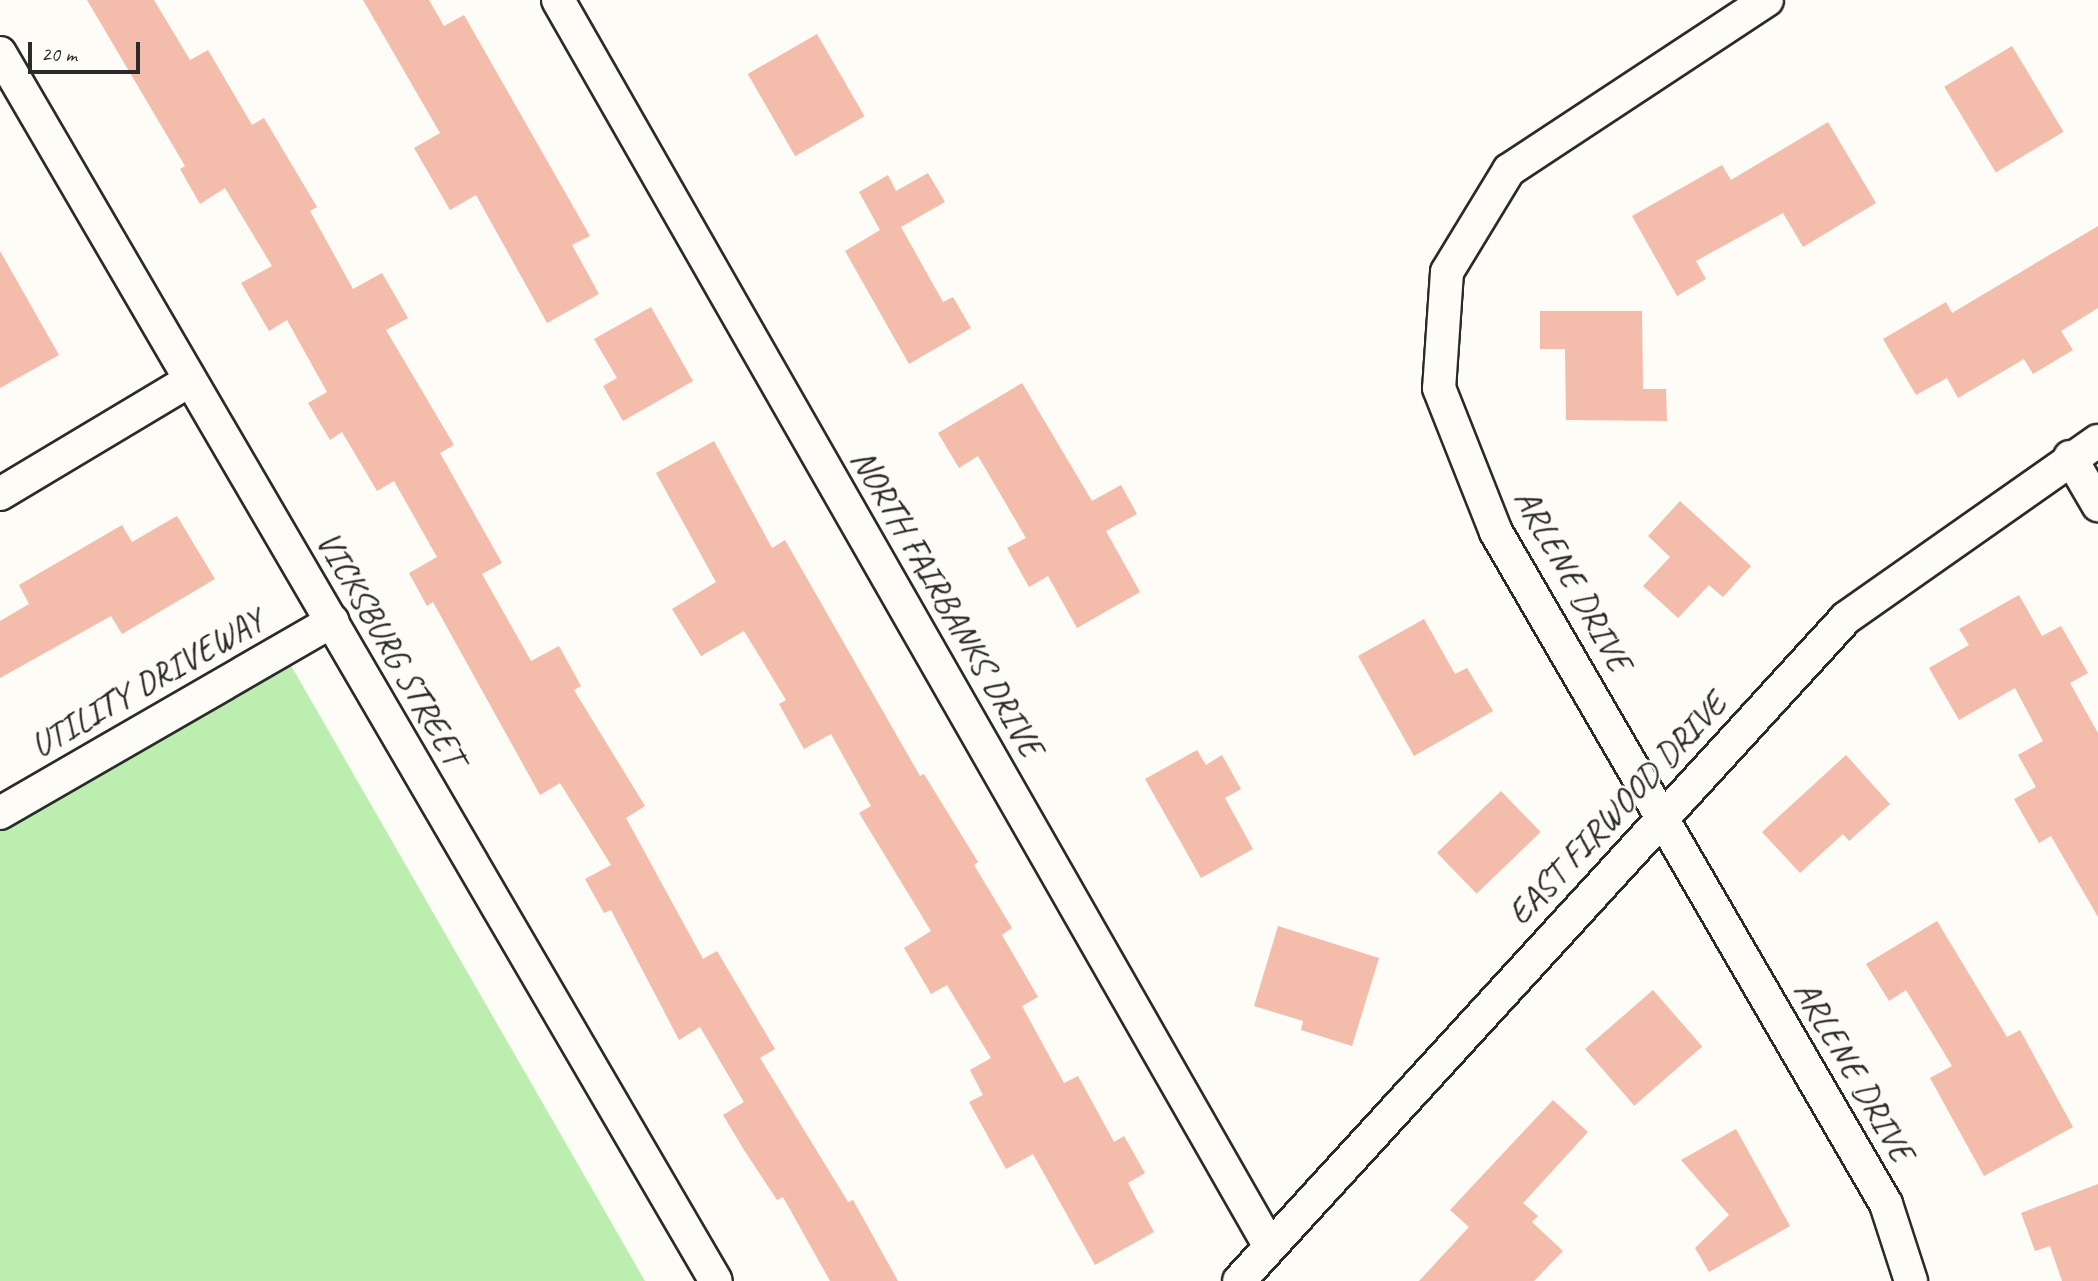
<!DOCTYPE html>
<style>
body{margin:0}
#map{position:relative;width:2098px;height:1281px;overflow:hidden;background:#fdfcf7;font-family:Caveat,sans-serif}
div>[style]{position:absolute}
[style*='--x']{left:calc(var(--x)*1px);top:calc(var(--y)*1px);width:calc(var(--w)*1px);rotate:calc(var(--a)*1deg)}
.green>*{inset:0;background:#bbeeaf}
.building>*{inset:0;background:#f4bcaa;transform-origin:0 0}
.roads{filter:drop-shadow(2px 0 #2b2b2b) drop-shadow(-2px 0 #2b2b2b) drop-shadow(0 2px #2b2b2b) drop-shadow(0 -2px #2b2b2b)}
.street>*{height:32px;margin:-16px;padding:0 16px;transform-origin:16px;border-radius:16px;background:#fdfcf7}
span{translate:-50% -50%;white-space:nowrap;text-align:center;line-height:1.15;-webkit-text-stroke:5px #fdfcf7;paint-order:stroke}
.street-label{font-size:35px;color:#2b2b2b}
.scale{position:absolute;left:28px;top:42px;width:112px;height:32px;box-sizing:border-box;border:4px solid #2b2b2b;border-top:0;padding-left:9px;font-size:21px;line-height:24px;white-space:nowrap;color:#2b2b2b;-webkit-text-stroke:5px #fdfcf7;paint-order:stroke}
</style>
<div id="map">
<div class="green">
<i style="clip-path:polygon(278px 643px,645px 1281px,0 1281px,0 811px)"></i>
</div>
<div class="building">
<i style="clip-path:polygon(87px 0,154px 0,190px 60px,208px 50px,252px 125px,264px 118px,317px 207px,310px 211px,353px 289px,382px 273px,408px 318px,386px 330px,454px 445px,440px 453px,502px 563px,482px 574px,531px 661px,559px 646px,581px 686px,574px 690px,645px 806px,626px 818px,703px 959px,717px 951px,775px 1049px,760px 1058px,848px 1202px,853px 1200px,898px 1281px,830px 1281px,783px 1197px,777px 1200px,744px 1150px,723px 1115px,744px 1102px,700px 1027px,679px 1040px,611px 910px,604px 913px,585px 879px,611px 865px,560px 783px,540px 795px,433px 602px,427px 606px,409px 573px,437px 557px,394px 481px,377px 491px,342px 432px,330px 440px,308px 403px,327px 392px,287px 320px,269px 331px,241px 283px,272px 266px,225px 188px,200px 204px,180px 169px,185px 166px)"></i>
<i style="clip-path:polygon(363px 0,429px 0,444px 26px,464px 15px,590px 236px,572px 245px,599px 294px,547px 323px,476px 195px,450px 210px,414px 148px,440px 133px)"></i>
<i style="left:817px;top:34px;width:95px;height:80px;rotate:60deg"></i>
<i style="left:2012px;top:46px;width:100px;height:79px;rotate:59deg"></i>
<i style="clip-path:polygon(1828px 122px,1876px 203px,1803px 247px,1783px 213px,1696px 261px,1706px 279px,1677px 296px,1632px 216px,1722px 165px,1731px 180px)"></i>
<i style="clip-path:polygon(928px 173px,945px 202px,901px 227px,943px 302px,953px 297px,971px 328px,909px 364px,845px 251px,880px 230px,859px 192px,888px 175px,896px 191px)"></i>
<i style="clip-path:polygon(2098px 226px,2098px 308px,2061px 331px,2073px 350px,2033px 374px,2024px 359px,1958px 398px,1947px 378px,1916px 395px,1883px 339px,1946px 302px,1952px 313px)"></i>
<i style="clip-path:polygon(0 251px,59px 355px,0 388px)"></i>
<i style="clip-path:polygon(651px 307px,693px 381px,623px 421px,603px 386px,617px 378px,594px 339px)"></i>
<i style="clip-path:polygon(1540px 311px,1642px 311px,1643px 389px,1666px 389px,1667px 421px,1566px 420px,1565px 349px,1540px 349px)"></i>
<i style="clip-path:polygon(1022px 383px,1092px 501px,1121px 485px,1137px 514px,1106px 531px,1140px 592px,1077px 628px,1048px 576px,1029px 587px,1007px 548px,1026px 538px,978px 456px,959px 468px,938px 433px)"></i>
<i style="clip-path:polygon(714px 441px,772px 548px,785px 540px,920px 776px,924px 774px,978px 862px,974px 865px,1012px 928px,1002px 935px,1038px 997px,1022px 1006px,1064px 1083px,1078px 1076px,1114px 1142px,1124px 1136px,1145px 1173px,1128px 1183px,1154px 1232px,1095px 1265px,1033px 1154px,1006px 1169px,969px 1102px,983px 1095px,970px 1070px,991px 1058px,947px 985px,931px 994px,904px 948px,931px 931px,859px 813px,871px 806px,831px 734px,804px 749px,779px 704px,786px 700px,744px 631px,701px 656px,672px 609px,716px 582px,656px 473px)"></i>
<i style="clip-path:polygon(1680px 501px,1751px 566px,1723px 597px,1709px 585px,1678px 618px,1643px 586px,1670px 557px,1648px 536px)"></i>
<i style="clip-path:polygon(177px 516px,215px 579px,122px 634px,111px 616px,0 678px,0 621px,29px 604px,19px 585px,122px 525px,132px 542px)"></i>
<i style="clip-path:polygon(2019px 595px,2042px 636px,2061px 626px,2088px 673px,2070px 683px,2098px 733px,2098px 917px,2051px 836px,2039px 843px,2014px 799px,2036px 787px,2018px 755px,2043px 741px,2015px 688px,1959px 720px,1929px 668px,1969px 645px,1959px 629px)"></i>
<i style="clip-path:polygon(1424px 619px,1455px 674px,1467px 668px,1493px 711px,1414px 756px,1358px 656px)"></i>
<i style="clip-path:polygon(1197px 750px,1206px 765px,1222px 755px,1241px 789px,1225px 798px,1253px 849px,1201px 878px,1145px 779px)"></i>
<i style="clip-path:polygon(1846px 755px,1890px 804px,1849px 841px,1843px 834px,1800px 873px,1762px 832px)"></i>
<i style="left:1501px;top:791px;width:57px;height:89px;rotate:46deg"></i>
<i style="clip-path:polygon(1937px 921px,2007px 1037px,2020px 1030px,2073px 1127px,1984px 1176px,1930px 1078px,1952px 1066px,1906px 990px,1889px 1001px,1866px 964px)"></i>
<i style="clip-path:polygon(1278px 926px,1379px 958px,1352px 1046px,1301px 1030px,1303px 1021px,1254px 1006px)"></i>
<i style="left:1653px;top:990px;width:75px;height:90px;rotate:49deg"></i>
<i style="clip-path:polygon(1553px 1100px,1588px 1132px,1523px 1203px,1538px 1216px,1532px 1222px,1563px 1251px,1534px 1281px,1419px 1281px,1469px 1227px,1450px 1210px)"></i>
<i style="clip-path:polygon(1736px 1129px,1790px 1226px,1709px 1272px,1695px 1248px,1729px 1215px,1681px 1160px)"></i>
<i style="clip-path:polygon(2098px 1184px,2098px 1281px,2062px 1281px,2050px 1246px,2035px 1251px,2021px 1213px)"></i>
</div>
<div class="roads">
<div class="street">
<i style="--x:558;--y:0;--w:1434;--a:60.27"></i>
<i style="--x:1767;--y:0;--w:309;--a:146.6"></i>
<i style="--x:1509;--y:170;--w:119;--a:121.3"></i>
<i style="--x:1447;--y:272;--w:116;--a:93.9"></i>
<i style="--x:1439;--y:388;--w:155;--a:68.4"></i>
<i style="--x:1496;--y:532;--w:777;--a:59.87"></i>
<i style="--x:1886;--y:1204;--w:81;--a:72"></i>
<i style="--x:0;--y:53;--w:1421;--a:59.76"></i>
<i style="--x:2070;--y:457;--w:56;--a:59.7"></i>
<i style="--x:0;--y:494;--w:220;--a:-30.9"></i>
<i style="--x:0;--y:813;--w:384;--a:-30"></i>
<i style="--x:1239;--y:1281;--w:899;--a:-47.52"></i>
<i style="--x:1846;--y:618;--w:308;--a:-35.1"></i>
</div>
</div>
<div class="street-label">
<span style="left:1573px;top:580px;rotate:61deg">ARLENE DRIVE</span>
<span style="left:947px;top:603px;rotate:60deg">NORTH FAIRBANKS DRIVE</span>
<span style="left:391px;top:648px;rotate:60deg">VICKSBURG STREET</span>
<span style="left:147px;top:683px;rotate:-30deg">UTILITY DRIVEWAY</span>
<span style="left:1617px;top:809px;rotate:-47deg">EAST FIRWOOD DRIVE</span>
<span style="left:1854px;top:1071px;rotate:60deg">ARLENE DRIVE</span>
</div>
<div class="scale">20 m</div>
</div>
